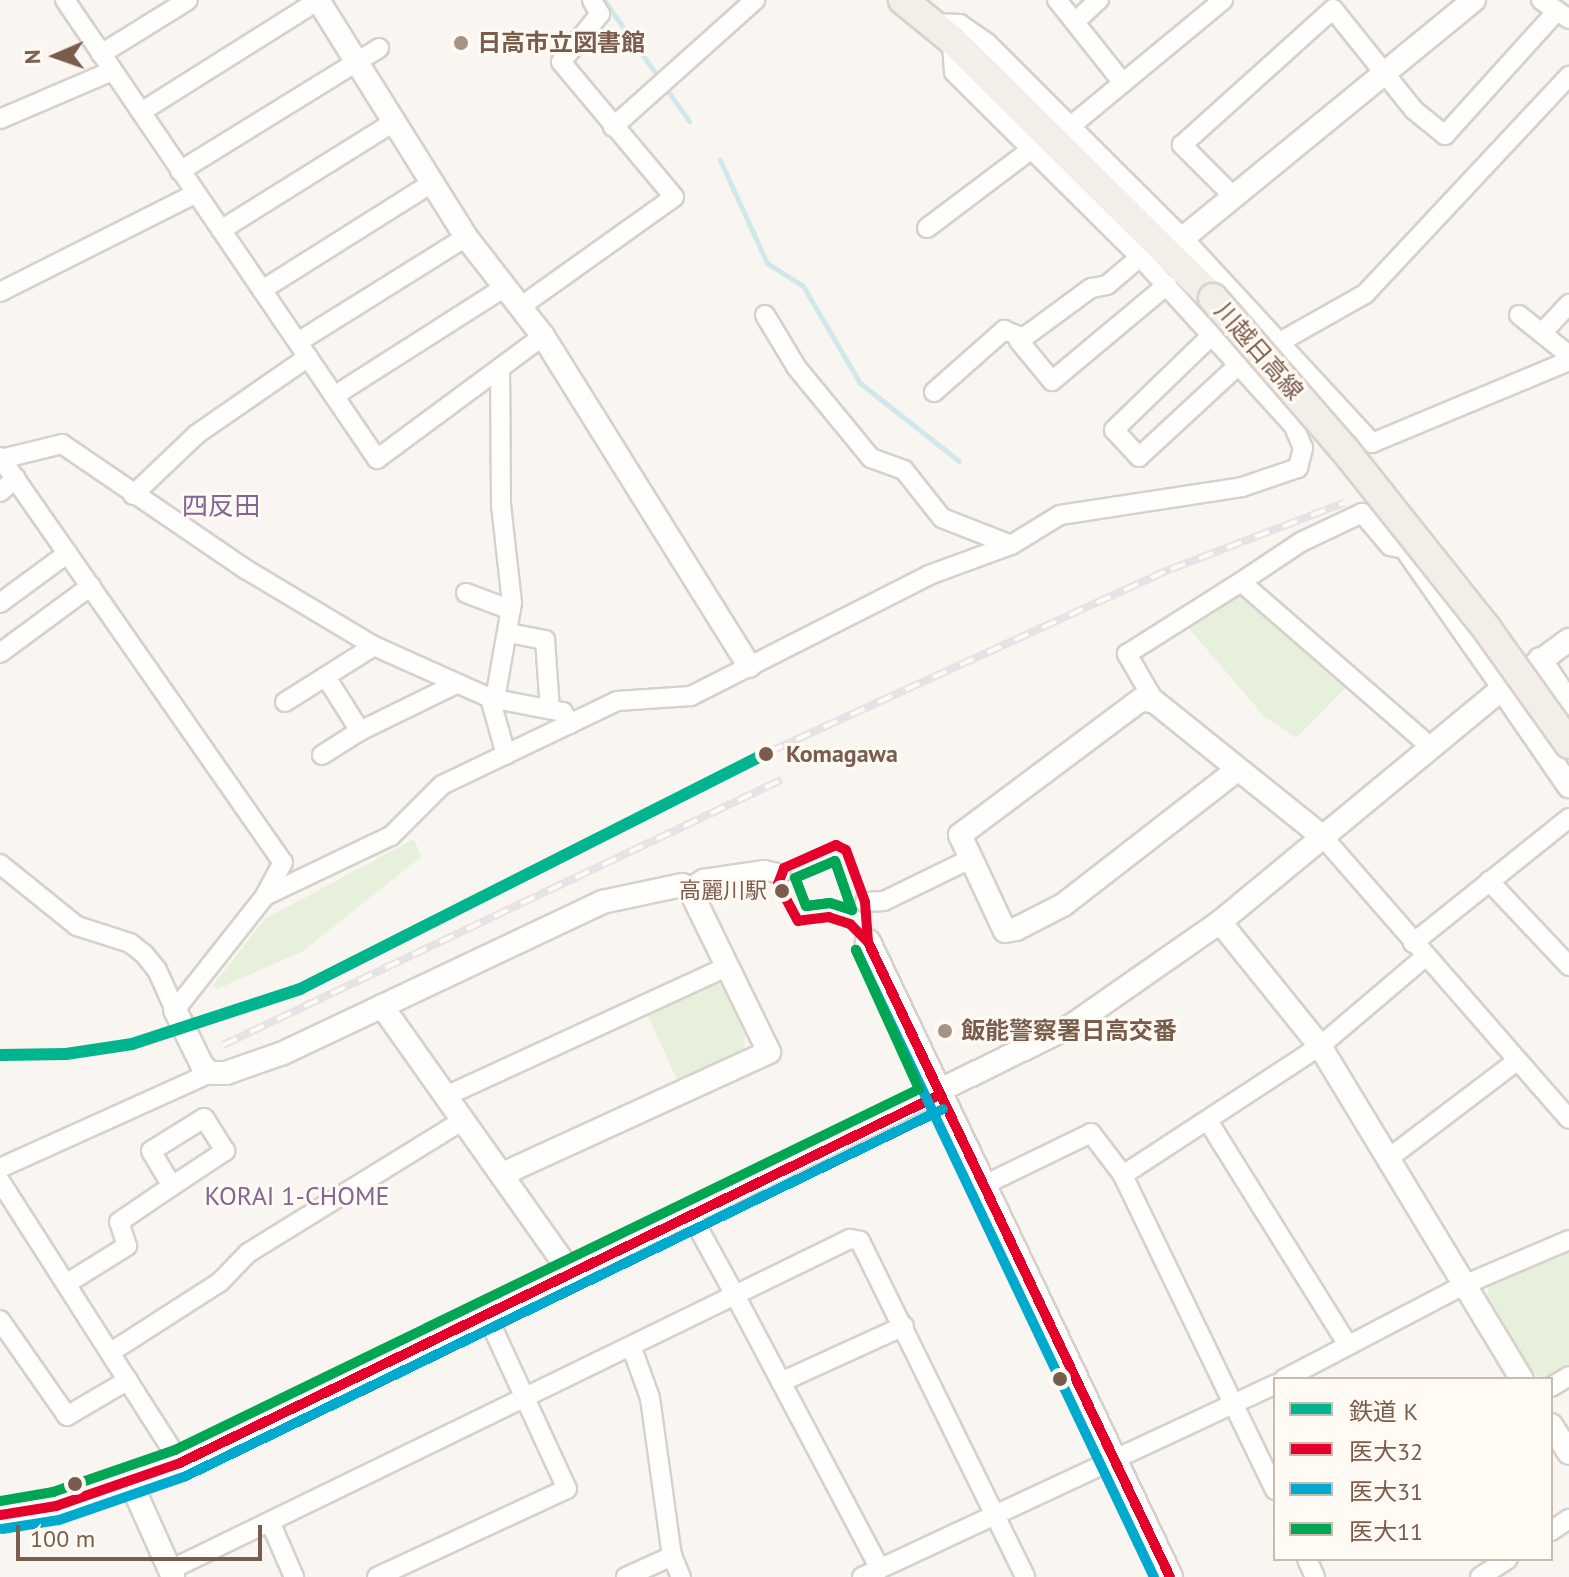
<!DOCTYPE html>
<meta charset="utf-8">
<style>
body{margin:0}
#map{position:relative;width:1569px;height:1577px;overflow:hidden;background:#f9f5f0;font-family:"PT Sans","Noto Sans JP",sans-serif}
div>[style]{position:absolute}
[style*='--x']{left:calc(var(--x)*1px);top:calc(var(--y)*1px);width:calc(var(--w)*1px);rotate:calc(var(--a)*1deg)}
.green>*{inset:0;background:#e7f0db}
.stream>*{height:5px;margin:-2.5px;padding:0 2.5px;transform-origin:2.5px;border-radius:2.5px;background:#d0e8ea}
.roads{filter:drop-shadow(2px 0 #d7d1cb) drop-shadow(-2px 0 #d7d1cb) drop-shadow(0 2px #d7d1cb) drop-shadow(0 -2px #d7d1cb)}
.minor>*{height:18px;margin:-9px;padding:0 9px;transform-origin:9px;border-radius:9px;background:#fefefd}
.tertiary>*{height:22px;margin:-11px;padding:0 11px;transform-origin:11px;border-radius:11px;background:#fefefd}
.secondary>*{height:24px;margin:-12px;padding:0 12px;transform-origin:12px;border-radius:12px;background:#fefefd}
.primary>*{height:28px;margin:-14px;padding:0 14px;transform-origin:14px;border-radius:14px;background:#f3eee8}
.rail>*{height:8px;margin-top:-4px;transform-origin:0;background:repeating-linear-gradient(90deg,#fffaf3 0 15px,#e6e3e7 0 30px);box-sizing:border-box;border-block:2px solid #e6e3e7}
.bridges{filter:drop-shadow(2px 0 #dad1cc) drop-shadow(-2px 0 #dad1cc) drop-shadow(0 2px #dad1cc) drop-shadow(0 -2px #dad1cc)}
.primary-bridge>*{height:28px;margin:-14px;padding:0 14px;transform-origin:14px;border-radius:14px;background:#f3eee8}
.bus-1>*{height:10px;margin:-5px;padding:0 5px;transform-origin:5px;border-radius:5px;background:#e4002b}
.bus-2>*{height:10px;margin:-5px;padding:0 5px;transform-origin:5px;border-radius:5px;background:#00a9ce}
.bus-3>*{height:10px;margin:-5px;padding:0 5px;transform-origin:5px;border-radius:5px;background:#00a651}
.rail-1>*{height:12px;margin:-6px;padding:0 6px;transform-origin:6px;border-radius:6px;background:#00b48d}
.dots>*{width:22px;height:22px;translate:-50% -50%;box-sizing:border-box;border:4px solid #fffaf3;border-radius:50%}
span{translate:-50% -50%;white-space:nowrap;text-align:center;line-height:1.15;-webkit-text-stroke:6px #fffaf3;paint-order:stroke}
.bus-label{font-size:22px;color:#7a5c4d}
.right{translate:-100% -50%;text-align:right}
.poi-label{font-size:24px;color:#7a5c4d;font-weight:700}
.left{translate:0 -50%;text-align:left}
.street-label{font-size:24px;color:#7a5c4d}
.stop-label{font-size:24px;color:#7a5c4d;font-weight:700}
.neighbourhood-label{font-size:26px;color:#846695}
.legend{position:absolute;left:1273px;top:1377px;width:280px;height:184px;box-sizing:border-box;background:#fffaf3;border:2px solid #cabbb1;margin:0;padding:10px 14px;list-style:none;font-size:24px;color:#7a5c4d}
.legend li{display:flex;align-items:center;gap:16px;height:40px}
.legend b{width:40px;border:2px solid #cabbb1}
.north{position:absolute;left:16px;top:16px;width:80px;height:80px;-webkit-text-stroke:6px #fffaf3;paint-order:stroke;rotate:268deg;font-size:22px;font-weight:700;line-height:32px;text-align:center;color:#7a5c4d}
.north::after{content:'';display:block;margin:auto;width:28px;height:36px;background:#7a5c4d;clip-path:polygon(50% 0,100% 100%,50% 72%,0 100%)}
.scale{position:absolute;left:16px;top:1525px;width:246px;height:36px;box-sizing:border-box;border:4px solid #7a5c4d;border-top:0;padding-left:10px;font-size:24px;line-height:28px;white-space:nowrap;color:#7a5c4d;-webkit-text-stroke:6px #fffaf3;paint-order:stroke}
</style>
<div id="map">
<div class="green">
<i style="clip-path:polygon(1236px 595px,1245px 595px,1349px 684px,1296px 738px,1264px 716px,1186px 625px)"></i>
<i style="clip-path:polygon(414px 839px,421px 857px,303px 951px,217px 989px,213px 985px,265px 919px)"></i>
<i style="clip-path:polygon(708px 982px,722px 984px,745px 1035px,744px 1049px,677px 1080px,646px 1011px)"></i>
<i style="clip-path:polygon(1569px 1248px,1569px 1367px,1549px 1379px,1535px 1375px,1487px 1295px,1491px 1280px)"></i>
</div>
<div class="stream">
<i style="--x:604;--y:0;--w:148;--a:54.9"></i>
<i style="--x:720;--y:160;--w:113;--a:65.5"></i>
<i style="--x:767;--y:263;--w:43;--a:32.6"></i>
<i style="--x:803;--y:286;--w:113;--a:59.6"></i>
<i style="--x:860;--y:383;--w:126;--a:38.2"></i>
</div>
<div class="roads">
<div class="minor">
<i style="--x:65;--y:0;--w:555;--a:55.79"></i>
<i style="--x:377;--y:459;--w:207;--a:-36.5"></i>
<i style="--x:1057;--y:0;--w:106;--a:51.5"></i>
<i style="--x:1541;--y:0;--w:34;--a:34"></i>
<i style="--x:1075;--y:22;--w:33;--a:-43"></i>
<i style="--x:932;--y:23;--w:28;--a:2"></i>
<i style="--x:960;--y:24;--w:33;--a:35"></i>
<i style="--x:987;--y:43;--w:276;--a:44.9"></i>
<i style="--x:1183;--y:238;--w:279;--a:47.3"></i>
<i style="--x:1372;--y:443;--w:213;--a:-22.6"></i>
<i style="--x:101;--y:54;--w:102;--a:-31.8"></i>
<i style="--x:141;--y:112;--w:210;--a:-32.2"></i>
<i style="--x:0;--y:119;--w:122;--a:-23.2"></i>
<i style="--x:1072;--y:125;--w:196;--a:-39.6"></i>
<i style="--x:613;--y:127;--w:191;--a:-41.8"></i>
<i style="--x:180;--y:171;--w:234;--a:-31.7"></i>
<i style="--x:1234;--y:197;--w:74;--a:-135"></i>
<i style="--x:1182;--y:145;--w:203;--a:-42"></i>
<i style="--x:1333;--y:9;--w:129;--a:51.3"></i>
<i style="--x:1414;--y:110;--w:40;--a:39"></i>
<i style="--x:1445;--y:135;--w:167;--a:-47.9"></i>
<i style="--x:927;--y:228;--w:131;--a:-37"></i>
<i style="--x:221;--y:230;--w:204;--a:-32"></i>
<i style="--x:1140;--y:257;--w:43;--a:139.7"></i>
<i style="--x:1107;--y:285;--w:16;--a:169"></i>
<i style="--x:1091;--y:288;--w:89;--a:143.6"></i>
<i style="--x:1019;--y:341;--w:52;--a:50.5"></i>
<i style="--x:1052;--y:381;--w:150;--a:-39.9"></i>
<i style="--x:262;--y:290;--w:201;--a:-32.2"></i>
<i style="--x:0;--y:292;--w:218;--a:-26.7"></i>
<i style="--x:520;--y:307;--w:189;--a:-35.5"></i>
<i style="--x:674;--y:197;--w:176;--a:-129.9"></i>
<i style="--x:561;--y:62;--w:62;--a:-50.9"></i>
<i style="--x:600;--y:14;--w:16;--a:-120"></i>
<i style="--x:765;--y:315;--w:62;--a:58.9"></i>
<i style="--x:797;--y:368;--w:117;--a:50.6"></i>
<i style="--x:871;--y:458;--w:35;--a:20"></i>
<i style="--x:904;--y:470;--w:61;--a:51.6"></i>
<i style="--x:942;--y:518;--w:74;--a:21.4"></i>
<i style="--x:1519;--y:315;--w:64;--a:38.7"></i>
<i style="--x:1542;--y:333;--w:40;--a:-47"></i>
<i style="--x:1213;--y:334;--w:138;--a:135.9"></i>
<i style="--x:1114;--y:430;--w:37;--a:47"></i>
<i style="--x:1139;--y:457;--w:139;--a:-42.7"></i>
<i style="--x:298;--y:342;--w:198;--a:-32"></i>
<i style="--x:1280;--y:342;--w:98;--a:-29.5"></i>
<i style="--x:1365;--y:294;--w:299;--a:-46.9"></i>
<i style="--x:934;--y:392;--w:94;--a:-41.5"></i>
<i style="--x:1004;--y:330;--w:22;--a:22"></i>
<i style="--x:334;--y:396;--w:203;--a:-32.5"></i>
<i style="--x:0;--y:457;--w:494;--a:55.1"></i>
<i style="--x:283;--y:862;--w:38;--a:118"></i>
<i style="--x:265;--y:896;--w:145;--a:128.3"></i>
<i style="--x:175;--y:1010;--w:44;--a:-114.2"></i>
<i style="--x:157;--y:970;--w:21;--a:-129"></i>
<i style="--x:144;--y:954;--w:18;--a:-142"></i>
<i style="--x:130;--y:943;--w:56;--a:-162.2"></i>
<i style="--x:77;--y:926;--w:99;--a:-141.2"></i>
<i style="--x:1;--y:459;--w:63;--a:-13.8"></i>
<i style="--x:62;--y:444;--w:224;--a:34.3"></i>
<i style="--x:247;--y:570;--w:148;--a:30.9"></i>
<i style="--x:374;--y:646;--w:127;--a:24.1"></i>
<i style="--x:490;--y:698;--w:74;--a:10.9"></i>
<i style="--x:563;--y:712;--w:14;--a:60"></i>
<i style="--x:0;--y:492;--w:21;--a:-41"></i>
<i style="--x:133;--y:495;--w:88;--a:-43.6"></i>
<i style="--x:197;--y:434;--w:135;--a:-34.7"></i>
<i style="--x:1241;--y:582;--w:72;--a:-33.7"></i>
<i style="--x:1301;--y:542;--w:68;--a:-25.4"></i>
<i style="--x:1362;--y:513;--w:43;--a:49.7"></i>
<i style="--x:1390;--y:546;--w:14;--a:12"></i>
<i style="--x:1404;--y:549;--w:171;--a:55"></i>
<i style="--x:466;--y:593;--w:48;--a:20.7"></i>
<i style="--x:0;--y:603;--w:84;--a:-36.3"></i>
<i style="--x:509;--y:633;--w:37;--a:11"></i>
<i style="--x:545;--y:640;--w:69;--a:85.9"></i>
<i style="--x:0;--y:653;--w:113;--a:-36.4"></i>
<i style="--x:326;--y:677;--w:64;--a:57.8"></i>
<i style="--x:490;--y:698;--w:59;--a:74.3"></i>
<i style="--x:495;--y:699;--w:97;--a:-80"></i>
<i style="--x:512;--y:603;--w:99;--a:-96.4"></i>
<i style="--x:501;--y:505;--w:136;--a:-90.4"></i>
<i style="--x:285;--y:702;--w:105;--a:-32.2"></i>
<i style="--x:1155;--y:702;--w:56;--a:-120.3"></i>
<i style="--x:1127;--y:654;--w:135;--a:-32.3"></i>
<i style="--x:1241;--y:582;--w:253;--a:41"></i>
<i style="--x:322;--y:755;--w:45;--a:-32.3"></i>
<i style="--x:360;--y:731;--w:105;--a:-26.1"></i>
<i style="--x:1323;--y:837;--w:374;--a:48.9"></i>
<i style="--x:1489;--y:881;--w:117;--a:46.7"></i>
<i style="--x:689;--y:888;--w:17;--a:-33"></i>
<i style="--x:703;--y:879;--w:62;--a:-8.4"></i>
<i style="--x:764;--y:870;--w:17;--a:13"></i>
<i style="--x:265;--y:896;--w:140;--a:-25.5"></i>
<i style="--x:391;--y:836;--w:72;--a:-45"></i>
<i style="--x:442;--y:785;--w:194;--a:-25.6"></i>
<i style="--x:617;--y:701;--w:74;--a:-3.9"></i>
<i style="--x:691;--y:696;--w:267;--a:-26.9"></i>
<i style="--x:929;--y:575;--w:87;--a:-20.1"></i>
<i style="--x:1011;--y:545;--w:57;--a:-31.5"></i>
<i style="--x:1060;--y:515;--w:184;--a:-8.7"></i>
<i style="--x:1242;--y:487;--w:59;--a:-18.7"></i>
<i style="--x:1298;--y:468;--w:21;--a:-76"></i>
<i style="--x:1303;--y:448;--w:25;--a:-113"></i>
<i style="--x:1293;--y:425;--w:227;--a:-132.3"></i>
<i style="--x:1140;--y:257;--w:262;--a:-135.2"></i>
<i style="--x:954;--y:72;--w:32;--a:-94"></i>
<i style="--x:865;--y:902;--w:19;--a:-3"></i>
<i style="--x:884;--y:901;--w:98;--a:-26"></i>
<i style="--x:1413;--y:943;--w:200;--a:-38.7"></i>
<i style="--x:446;--y:1096;--w:311;--a:-24.7"></i>
<i style="--x:1208;--y:1121;--w:264;--a:58"></i>
<i style="--x:1389;--y:1158;--w:161;--a:-37.2"></i>
<i style="--x:0;--y:1168;--w:230;--a:-24.3"></i>
<i style="--x:0;--y:1181;--w:335;--a:57.4"></i>
<i style="--x:980;--y:1187;--w:123;--a:-25.9"></i>
<i style="--x:1091;--y:1133;--w:53;--a:52.7"></i>
<i style="--x:691;--y:1215;--w:91;--a:61.2"></i>
<i style="--x:735;--y:1295;--w:128;--a:-26"></i>
<i style="--x:850;--y:1239;--w:10;--a:11"></i>
<i style="--x:860;--y:1241;--w:374;--a:63.8"></i>
<i style="--x:66;--y:1284;--w:72;--a:-31.9"></i>
<i style="--x:127;--y:1246;--w:25;--a:-108"></i>
<i style="--x:119;--y:1222;--w:64;--a:-34.2"></i>
<i style="--x:172;--y:1186;--w:64;--a:-33.4"></i>
<i style="--x:225;--y:1151;--w:39;--a:-122"></i>
<i style="--x:204;--y:1118;--w:62;--a:148.1"></i>
<i style="--x:151;--y:1151;--w:41;--a:59"></i>
<i style="--x:0;--y:1320;--w:117;--a:55.1"></i>
<i style="--x:67;--y:1416;--w:71;--a:-30.5"></i>
<i style="--x:632;--y:1348;--w:53;--a:70.2"></i>
<i style="--x:650;--y:1398;--w:160;--a:82.1"></i>
<i style="--x:672;--y:1556;--w:23;--a:67"></i>
<i style="--x:111;--y:1352;--w:130;--a:-32.7"></i>
<i style="--x:220;--y:1282;--w:40;--a:-46"></i>
<i style="--x:248;--y:1253;--w:253;--a:-31.7"></i>
<i style="--x:1284;--y:1379;--w:205;--a:-27.6"></i>
<i style="--x:1466;--y:1284;--w:112;--a:-23.1"></i>
<i style="--x:781;--y:1382;--w:135;--a:-24.5"></i>
<i style="--x:1551;--y:1387;--w:21;--a:-31"></i>
<i style="--x:1275;--y:1490;--w:350;--a:-115.8"></i>
<i style="--x:1123;--y:1175;--w:235;--a:-33.2"></i>
<i style="--x:1320;--y:1046;--w:138;--a:-40.3"></i>
<i style="--x:271;--y:1524;--w:58;--a:66.5"></i>
<i style="--x:1551;--y:1531;--w:22;--a:-34"></i>
<i style="--x:1307;--y:1559;--w:20;--a:66"></i>
<i style="--x:170;--y:1570;--w:628;--a:-25.95"></i>
<i style="--x:735;--y:1295;--w:310;--a:62.1"></i>
<i style="--x:377;--y:1577;--w:209;--a:-24.9"></i>
<i style="--x:567;--y:1489;--w:193;--a:-114.8"></i>
<i style="--x:626;--y:1577;--w:51;--a:-24.5"></i>
<i style="--x:862;--y:1577;--w:456;--a:-25"></i>
<i style="--x:1480;--y:1577;--w:33;--a:-33"></i>
</div>
<div class="tertiary">
<i style="--x:318;--y:0;--w:279;--a:58"></i>
<i style="--x:466;--y:237;--w:125;--a:52.1"></i>
<i style="--x:543;--y:336;--w:389;--a:58"></i>
<i style="--x:1183;--y:238;--w:376;--a:-39.3"></i>
<i style="--x:1540;--y:659;--w:53;--a:56.6"></i>
<i style="--x:1502;--y:689;--w:118;--a:55.4"></i>
<i style="--x:1237;--y:770;--w:220;--a:142.2"></i>
<i style="--x:1063;--y:905;--w:53;--a:152.9"></i>
<i style="--x:1016;--y:929;--w:11;--a:170"></i>
<i style="--x:1005;--y:931;--w:106;--a:-115.1"></i>
<i style="--x:960;--y:835;--w:227;--a:-36.8"></i>
<i style="--x:1142;--y:699;--w:13;--a:13"></i>
<i style="--x:1155;--y:702;--w:216;--a:38.8"></i>
<i style="--x:1220;--y:922;--w:159;--a:51.1"></i>
<i style="--x:1320;--y:1046;--w:389;--a:58.8"></i>
<i style="--x:382;--y:1006;--w:326;--a:54.7"></i>
<i style="--x:175;--y:1010;--w:61;--a:63.9"></i>
<i style="--x:202;--y:1065;--w:11;--a:45"></i>
<i style="--x:210;--y:1073;--w:16;--a:0"></i>
<i style="--x:226;--y:1073;--w:60;--a:-19.3"></i>
<i style="--x:283;--y:1053;--w:353;--a:-25.3"></i>
<i style="--x:602;--y:902;--w:82;--a:-12"></i>
<i style="--x:682;--y:885;--w:8;--a:23"></i>
<i style="--x:689;--y:888;--w:182;--a:64"></i>
<i style="--x:769;--y:1052;--w:294;--a:155.4"></i>
<i style="--x:1551;--y:1425;--w:33;--a:57"></i>
<i style="--x:131;--y:1483;--w:103;--a:65.9"></i>
<i style="--x:0;--y:1515;--w:57;--a:-9.1"></i>
<i style="--x:56;--y:1506;--w:131;--a:-19.1"></i>
<i style="--x:180;--y:1463;--w:992;--a:-26.13"></i>
<i style="--x:1071;--y:1026;--w:182;--a:-34.9"></i>
<i style="--x:1220;--y:922;--w:366;--a:-39.6"></i>
<i style="--x:1502;--y:689;--w:83;--a:-36.2"></i>
</div>
<div class="secondary">
<i style="--x:868;--y:942;--w:703;--a:64.56"></i>
</div>
<div class="primary">
<i style="--x:903;--y:0;--w:63;--a:39.2"></i>
<i style="--x:952;--y:40;--w:367;--a:44.7"></i>
</div>
</div>
<div class="rail">
<i style="--x:769;--y:752;--w:442;--a:-24.5"></i>
<i style="--x:1171;--y:569;--w:185;--a:-20.9"></i>
<i style="--x:223;--y:1045;--w:618;--a:-25.4"></i>
</div>
<div class="bridges">
<div class="primary-bridge">
<i style="--x:1213;--y:298;--w:200;--a:49.1"></i>
<i style="--x:1344;--y:449;--w:230;--a:51.5"></i>
<i style="--x:1487;--y:629;--w:141;--a:54.5"></i>
</div>
</div>
<div class="bus-1">
<i style="--x:836;--y:845;--w:11;--a:27"></i>
<i style="--x:846;--y:850;--w:55;--a:69.9"></i>
<i style="--x:865;--y:902;--w:40;--a:85.7"></i>
<i style="--x:868;--y:942;--w:25;--a:-135"></i>
<i style="--x:850;--y:924;--w:22;--a:-162"></i>
<i style="--x:829;--y:917;--w:31;--a:173"></i>
<i style="--x:798;--y:921;--w:42;--a:-118.4"></i>
<i style="--x:778;--y:884;--w:17;--a:-69"></i>
<i style="--x:784;--y:868;--w:57;--a:-23.9"></i>
<i style="--x:868;--y:942;--w:703;--a:64.56"></i>
<i style="--x:0;--y:1515;--w:57;--a:-9.1"></i>
<i style="--x:56;--y:1506;--w:131;--a:-19.1"></i>
<i style="--x:180;--y:1463;--w:841;--a:-25.86"></i>
</div>
<div class="bus-2">
<i style="--x:835;--y:861;--w:52;--a:70.9"></i>
<i style="--x:852;--y:910;--w:23;--a:-162"></i>
<i style="--x:830;--y:903;--w:24;--a:173"></i>
<i style="--x:806;--y:906;--w:30;--a:-111"></i>
<i style="--x:795;--y:878;--w:43;--a:-23"></i>
<i style="--x:856;--y:950;--w:694;--a:64.58"></i>
<i style="--x:2;--y:1529;--w:58;--a:-9"></i>
<i style="--x:59;--y:1520;--w:134;--a:-19.1"></i>
<i style="--x:186;--y:1476;--w:841;--a:-25.86"></i>
</div>
<div class="bus-3">
<i style="--x:835;--y:861;--w:52;--a:70.9"></i>
<i style="--x:852;--y:910;--w:23;--a:-162"></i>
<i style="--x:830;--y:903;--w:24;--a:173"></i>
<i style="--x:806;--y:906;--w:30;--a:-111"></i>
<i style="--x:795;--y:878;--w:43;--a:-23"></i>
<i style="--x:0;--y:1501;--w:54;--a:-9.6"></i>
<i style="--x:53;--y:1492;--w:129;--a:-19"></i>
<i style="--x:175;--y:1450;--w:827;--a:-25.88"></i>
<i style="--x:919;--y:1089;--w:153;--a:-114.4"></i>
</div>
<div class="rail-1">
<i style="--x:0;--y:1055;--w:66;--a:-0.9"></i>
<i style="--x:66;--y:1054;--w:67;--a:-8.6"></i>
<i style="--x:132;--y:1044;--w:177;--a:-18.1"></i>
<i style="--x:300;--y:989;--w:525;--a:-26.81"></i>
</div>
<div class="dots">
<i style="left:461px;top:43px;background:#a69286"></i>
<i style="left:766px;top:754px;background:#7a5c4d"></i>
<i style="left:782px;top:891px;background:#7a5c4d"></i>
<i style="left:945px;top:1031px;background:#a69286"></i>
<i style="left:1060px;top:1379px;background:#7a5c4d"></i>
<i style="left:75px;top:1484px;background:#7a5c4d"></i>
</div>
<div class="bus-label">
<span class="right" style="left:767px;top:891px">高麗川駅</span>
</div>
<div class="poi-label">
<span class="left" style="left:477px;top:43px">日高市立図書館</span>
<span class="left" style="left:961px;top:1031px">飯能警察署日高交番</span>
</div>
<div class="street-label">
<span style="left:1259px;top:351px;rotate:49deg">川越日高線</span>
</div>
<div class="stop-label">
<span class="left" style="left:786px;top:754px">Komagawa</span>
</div>
<div class="neighbourhood-label">
<span style="left:221px;top:506px">四反田</span>
<span style="left:297px;top:1196px">KORAI 1-CHOME</span>
</div>
<ul class="legend">
<li><b style="height:10px;background:#00b48d"></b>鉄道 K</li>
<li><b style="height:10px;background:#e4002b"></b>医大32</li>
<li><b style="height:10px;background:#00a9ce"></b>医大31</li>
<li><b style="height:10px;background:#00a651"></b>医大11</li>
</ul>
<div class="north">N</div>
<div class="scale">100 m</div>
</div>
